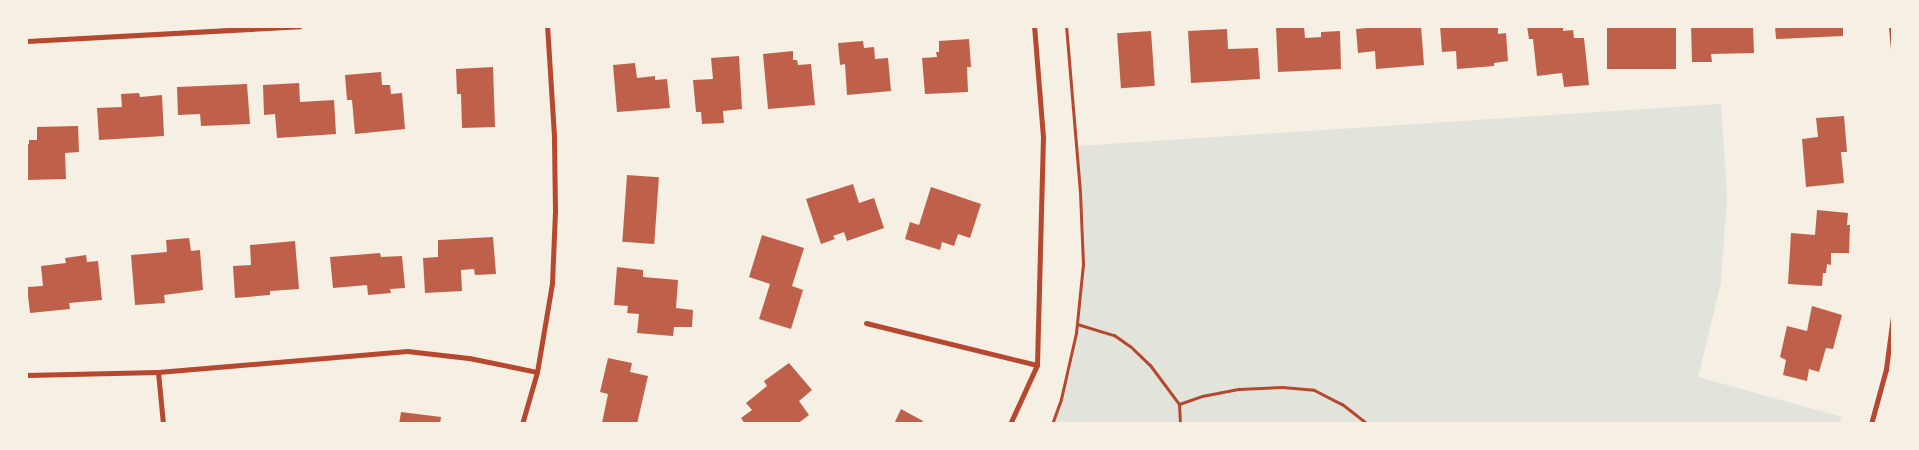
<!DOCTYPE html>
<style>
body{margin:0}
#map{position:relative;width:1919px;height:450px;overflow:hidden;background:#f6efe4;font-family:"Golos Text",sans-serif}
div>[style]{position:absolute}
[style*='--x']{left:calc(var(--x)*1px);top:calc(var(--y)*1px);width:calc(var(--w)*1px);rotate:calc(var(--a)*1deg)}
.green>*{inset:0;background:#e2e4dc}
.building>*{inset:0;background:#bf614a;transform-origin:0 0}
.path>*{height:3px;margin:-1.5px;padding:0 1.5px;transform-origin:1.5px;border-radius:1.5px;background:#b5482f}
.minor>*{height:5px;margin:-2.5px;padding:0 2.5px;transform-origin:2.5px;border-radius:2.5px;background:#b5482f}
span{translate:-50% -50%;white-space:nowrap;text-align:center;line-height:1.15;-webkit-text-stroke:5px #f6efe4;paint-order:stroke}
.frame{position:absolute;inset:0;border:28px solid #f6efe4;pointer-events:none}
</style>
<div id="map">
<div class="green">
<i style="clip-path:polygon(1721px 104px,1727px 197px,1721px 283px,1698px 377px,1842px 417px,1840px 424px,1054px 424px,1072px 364px,1083px 288px,1084px 228px,1077px 146px)"></i>
</div>
<div class="building">
<i style="clip-path:polygon(1304px 26px,1305px 38px,1321px 37px,1321px 32px,1340px 31px,1341px 69px,1278px 72px,1276px 27px)"></i>
<i style="clip-path:polygon(1388px 26px,1421px 26px,1424px 65px,1376px 69px,1375px 51px,1358px 53px,1356px 29px)"></i>
<i style="clip-path:polygon(1440px 26px,1498px 26px,1498px 34px,1506px 33px,1508px 61px,1494px 63px,1494px 66px,1457px 69px,1456px 51px,1442px 52px)"></i>
<i style="clip-path:polygon(1527px 26px,1563px 26px,1563px 31px,1573px 30px,1574px 38px,1584px 38px,1589px 85px,1564px 87px,1562px 73px,1537px 76px,1533px 39px,1529px 39px)"></i>
<i style="left:1607px;top:26px;width:69px;height:43px"></i>
<i style="clip-path:polygon(1691px 26px,1753px 26px,1754px 53px,1711px 54px,1712px 62px,1692px 62px)"></i>
<i style="clip-path:polygon(1775px 26px,1843px 26px,1843px 36px,1776px 39px)"></i>
<i style="clip-path:polygon(1227px 29px,1228px 49px,1258px 48px,1260px 79px,1191px 83px,1188px 31px)"></i>
<i style="left:1151px;top:31px;width:55px;height:34px;rotate:86deg"></i>
<i style="clip-path:polygon(969px 39px,971px 67px,967px 67px,968px 92px,925px 94px,922px 58px,937px 57px,936px 52px,939px 52px,939px 41px)"></i>
<i style="clip-path:polygon(863px 41px,864px 48px,874px 47px,875px 59px,888px 58px,891px 91px,847px 95px,845px 64px,840px 65px,838px 43px)"></i>
<i style="clip-path:polygon(793px 51px,793px 60px,797px 60px,798px 65px,811px 64px,815px 105px,768px 109px,763px 54px)"></i>
<i style="clip-path:polygon(739px 56px,742px 109px,723px 111px,724px 123px,702px 124px,701px 112px,696px 112px,693px 80px,713px 79px,711px 58px)"></i>
<i style="clip-path:polygon(635px 63px,637px 78px,655px 76px,655px 80px,667px 79px,670px 108px,617px 112px,613px 65px)"></i>
<i style="clip-path:polygon(493px 67px,495px 127px,462px 128px,461px 94px,457px 94px,456px 69px)"></i>
<i style="clip-path:polygon(381px 72px,382px 85px,390px 85px,391px 94px,402px 93px,405px 129px,355px 134px,352px 100px,347px 100px,345px 75px)"></i>
<i style="clip-path:polygon(299px 83px,300px 102px,334px 100px,336px 134px,277px 138px,275px 114px,264px 115px,263px 85px)"></i>
<i style="clip-path:polygon(247px 84px,250px 124px,201px 126px,200px 114px,178px 115px,177px 87px)"></i>
<i style="clip-path:polygon(139px 93px,140px 97px,162px 95px,164px 136px,99px 140px,97px 108px,122px 107px,121px 94px)"></i>
<i style="clip-path:polygon(1844px 116px,1847px 152px,1841px 152px,1844px 183px,1806px 187px,1802px 139px,1818px 137px,1816px 118px)"></i>
<i style="clip-path:polygon(78px 126px,79px 152px,65px 153px,66px 179px,26px 180px,26px 144px,29px 144px,29px 140px,37px 140px,37px 127px)"></i>
<i style="left:627px;top:175px;width:32px;height:67px;rotate:4deg"></i>
<i style="clip-path:polygon(853px 184px,859px 203px,874px 198px,884px 228px,847px 241px,844px 232px,833px 236px,835px 239px,821px 244px,806px 199px)"></i>
<i style="clip-path:polygon(931px 187px,981px 204px,970px 238px,958px 234px,954px 246px,942px 242px,940px 250px,905px 239px,910px 222px,919px 225px)"></i>
<i style="clip-path:polygon(1817px 210px,1848px 213px,1847px 225px,1850px 225px,1849px 253px,1831px 253px,1831px 265px,1827px 264px,1826px 273px,1823px 273px,1822px 286px,1788px 284px,1791px 233px,1815px 235px)"></i>
<i style="clip-path:polygon(762px 235px,804px 248px,792px 286px,803px 290px,791px 329px,759px 319px,770px 284px,749px 277px)"></i>
<i style="clip-path:polygon(493px 237px,496px 274px,475px 275px,474px 269px,461px 270px,462px 291px,425px 293px,423px 258px,438px 257px,438px 240px)"></i>
<i style="clip-path:polygon(189px 238px,191px 251px,200px 250px,203px 290px,164px 295px,165px 303px,135px 305px,131px 255px,167px 252px,166px 240px)"></i>
<i style="clip-path:polygon(295px 241px,299px 289px,270px 291px,270px 295px,235px 298px,233px 266px,251px 265px,250px 245px)"></i>
<i style="clip-path:polygon(380px 253px,381px 257px,402px 256px,405px 288px,390px 289px,391px 293px,368px 295px,367px 285px,333px 288px,330px 257px)"></i>
<i style="clip-path:polygon(86px 255px,87px 262px,98px 261px,102px 300px,69px 303px,70px 309px,30px 313px,27px 287px,43px 286px,41px 266px,66px 263px,65px 258px)"></i>
<i style="clip-path:polygon(617px 267px,643px 270px,643px 277px,678px 280px,676px 308px,693px 310px,692px 327px,674px 327px,673px 336px,637px 333px,639px 314px,627px 313px,628px 306px,614px 305px)"></i>
<i style="clip-path:polygon(1812px 306px,1842px 315px,1833px 349px,1826px 348px,1819px 372px,1809px 369px,1807px 381px,1783px 375px,1786px 360px,1780px 357px,1787px 326px,1807px 331px)"></i>
<i style="clip-path:polygon(608px 358px,632px 363px,630px 372px,648px 376px,637px 424px,602px 423px,608px 394px,600px 392px)"></i>
<i style="clip-path:polygon(789px 363px,812px 390px,799px 401px,809px 415px,797px 424px,745px 424px,741px 418px,752px 410px,746px 403px,767px 386px,764px 381px)"></i>
<i style="clip-path:polygon(901px 409px,923px 421px,921px 424px,894px 424px)"></i>
<i style="clip-path:polygon(401px 412px,441px 417px,440px 424px,399px 424px)"></i>
</div>
<div class="path">
<i style="--x:1077;--y:324;--w:39;--a:17"></i>
<i style="--x:1114;--y:335;--w:19;--a:35"></i>
<i style="--x:1130;--y:346;--w:28;--a:44"></i>
<i style="--x:1150;--y:365;--w:49;--a:53.4"></i>
<i style="--x:1179;--y:404;--w:20;--a:87"></i>
<i style="--x:1179;--y:404;--w:24;--a:-19"></i>
<i style="--x:1202;--y:396;--w:38;--a:-11"></i>
<i style="--x:1239;--y:389;--w:43;--a:-2.7"></i>
<i style="--x:1282;--y:387;--w:32;--a:5"></i>
<i style="--x:1314;--y:390;--w:31;--a:27"></i>
<i style="--x:1342;--y:404;--w:33;--a:38"></i>
<i style="--x:1052;--y:424;--w:27;--a:-70"></i>
<i style="--x:1061;--y:399;--w:68;--a:-77.2"></i>
<i style="--x:1076;--y:333;--w:69;--a:-84.2"></i>
<i style="--x:1083;--y:264;--w:72;--a:-92.4"></i>
<i style="--x:1080;--y:192;--w:167;--a:-94.8"></i>
</div>
<div class="minor">
<i style="--x:1891;--y:26;--w:24;--a:85"></i>
<i style="--x:27;--y:41;--w:273;--a:-3.1"></i>
<i style="--x:866;--y:323;--w:176;--a:13.8"></i>
<i style="--x:158;--y:372;--w:52;--a:84.5"></i>
<i style="--x:26;--y:375;--w:132;--a:-1.3"></i>
<i style="--x:158;--y:372;--w:250;--a:-4.8"></i>
<i style="--x:407;--y:351;--w:62;--a:6.4"></i>
<i style="--x:469;--y:358;--w:69;--a:11.6"></i>
<i style="--x:522;--y:424;--w:54;--a:-73.9"></i>
<i style="--x:537;--y:372;--w:90;--a:-80.4"></i>
<i style="--x:552;--y:283;--w:72;--a:-87.6"></i>
<i style="--x:555;--y:211;--w:75;--a:-90.8"></i>
<i style="--x:554;--y:136;--w:110;--a:-93.6"></i>
<i style="--x:1010;--y:424;--w:65;--a:-65.4"></i>
<i style="--x:1037;--y:365;--w:228;--a:-88.5"></i>
<i style="--x:1043;--y:137;--w:111;--a:-94.6"></i>
<i style="--x:1871;--y:424;--w:57;--a:-74.7"></i>
<i style="--x:1886;--y:369;--w:53;--a:-82.5"></i>
</div>
<div class="frame"></div>
</div>
